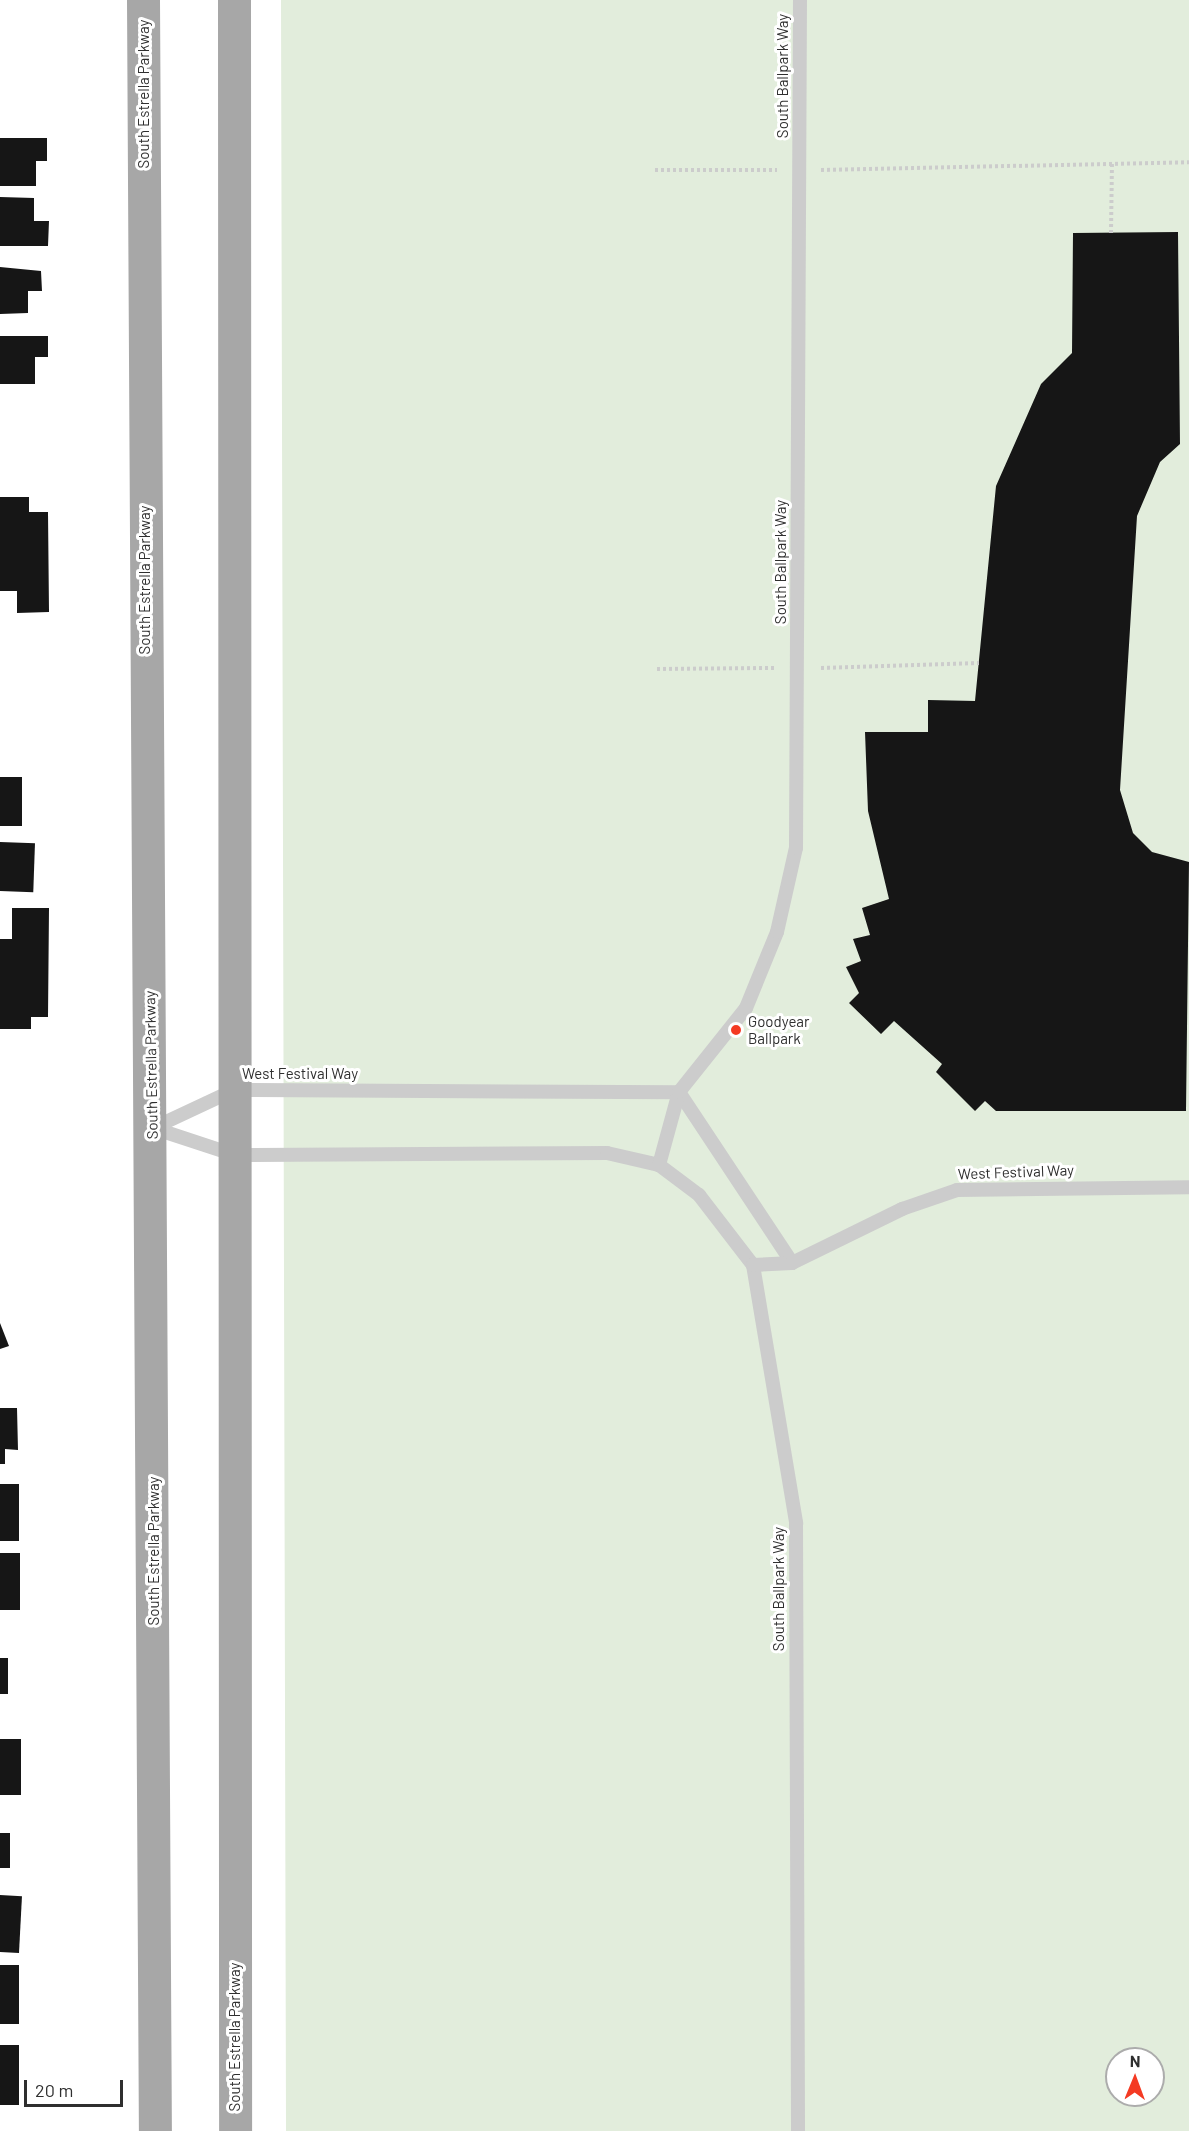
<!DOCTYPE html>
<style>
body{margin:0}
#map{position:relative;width:1189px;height:2131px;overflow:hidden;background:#fff;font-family:Barlow,sans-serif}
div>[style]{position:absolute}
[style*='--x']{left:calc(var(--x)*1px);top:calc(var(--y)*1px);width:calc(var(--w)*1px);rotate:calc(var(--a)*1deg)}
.green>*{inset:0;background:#e2eddc}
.building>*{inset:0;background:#161616;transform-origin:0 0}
.path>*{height:4px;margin-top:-2px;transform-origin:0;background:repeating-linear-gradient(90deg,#ccc 0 3px,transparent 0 6px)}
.lane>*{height:14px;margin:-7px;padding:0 7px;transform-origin:7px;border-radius:7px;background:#ccc}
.primary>*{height:33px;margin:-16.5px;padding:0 16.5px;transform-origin:16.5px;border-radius:16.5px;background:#a7a7a7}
.dots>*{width:16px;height:16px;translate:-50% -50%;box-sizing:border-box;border:3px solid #fff;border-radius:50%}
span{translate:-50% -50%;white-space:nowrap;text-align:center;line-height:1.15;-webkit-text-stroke:6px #fff;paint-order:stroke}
.street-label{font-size:15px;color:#2f2f2f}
.poi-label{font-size:15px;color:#2f2f2f}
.left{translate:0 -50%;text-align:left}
.north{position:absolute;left:1105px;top:2047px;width:60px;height:60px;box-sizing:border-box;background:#fff;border:2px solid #acacac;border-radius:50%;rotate:1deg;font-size:16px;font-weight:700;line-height:24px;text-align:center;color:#2f2f2f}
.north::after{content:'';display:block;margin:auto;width:21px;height:27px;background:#f43a23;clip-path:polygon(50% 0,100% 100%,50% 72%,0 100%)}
.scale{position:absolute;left:24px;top:2080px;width:99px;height:27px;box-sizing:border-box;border:3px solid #2f2f2f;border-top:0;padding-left:8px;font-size:18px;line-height:21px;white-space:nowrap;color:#2f2f2f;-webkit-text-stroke:4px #fff;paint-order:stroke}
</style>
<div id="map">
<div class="green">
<i style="clip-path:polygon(evenodd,281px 0,1189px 0,1189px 2131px,286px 2131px,281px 0,1117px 2059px,1153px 2059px,1153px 2095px,1117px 2095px,1117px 2059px)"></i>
</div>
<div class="building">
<i style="clip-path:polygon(0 138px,47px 138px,47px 161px,36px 161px,36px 186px,0 186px)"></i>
<i style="clip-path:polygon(0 197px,34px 198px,34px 221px,49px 221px,48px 246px,0 246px)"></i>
<i style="clip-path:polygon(1178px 232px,1180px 444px,1160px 462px,1137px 516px,1120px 790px,1133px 833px,1152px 852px,1189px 862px,1186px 1111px,996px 1111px,985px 1101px,975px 1111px,936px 1072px,942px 1064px,894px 1021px,881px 1034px,849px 1003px,859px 993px,846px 967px,861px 961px,853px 939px,870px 935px,862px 908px,889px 899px,868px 811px,865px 732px,928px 732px,928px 700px,975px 701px,996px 486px,1041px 384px,1072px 353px,1073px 233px)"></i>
<i style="clip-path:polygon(0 267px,41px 271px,42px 291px,28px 291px,28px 313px,0 314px)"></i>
<i style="clip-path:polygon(0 336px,48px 336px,48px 357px,35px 357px,35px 384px,0 384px)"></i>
<i style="clip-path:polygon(0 497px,29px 497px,29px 512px,48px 512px,49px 612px,17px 613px,17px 591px,0 591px)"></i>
<i style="left:22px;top:777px;width:49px;height:22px;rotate:90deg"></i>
<i style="left:0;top:842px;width:35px;height:49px;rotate:2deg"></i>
<i style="clip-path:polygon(12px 908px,49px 908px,48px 1017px,31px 1017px,31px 1029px,0 1029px,0 939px,12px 939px)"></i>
<i style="clip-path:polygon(0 1323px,9px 1346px,0 1349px)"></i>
<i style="clip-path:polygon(0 1408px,17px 1408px,18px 1450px,5px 1449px,5px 1464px,0 1464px)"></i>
<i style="left:0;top:1484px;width:19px;height:57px"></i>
<i style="left:0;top:1553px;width:20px;height:57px"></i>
<i style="left:0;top:1658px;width:8px;height:36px"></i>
<i style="left:0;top:1739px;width:21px;height:56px"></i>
<i style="left:0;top:1833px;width:10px;height:35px"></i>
<i style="left:0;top:1895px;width:22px;height:57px;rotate:3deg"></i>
<i style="left:0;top:1965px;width:19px;height:59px"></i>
<i style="left:0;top:2045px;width:19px;height:60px"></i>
</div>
<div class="path">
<i style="--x:655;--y:170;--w:122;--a:0"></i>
<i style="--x:821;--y:170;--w:368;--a:-1.2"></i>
<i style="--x:1111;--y:233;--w:69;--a:-89.2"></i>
<i style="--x:821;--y:668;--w:158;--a:-1.8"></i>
<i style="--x:657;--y:669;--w:117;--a:-0.5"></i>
</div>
<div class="lane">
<i style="--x:153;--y:1128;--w:86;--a:18.2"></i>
<i style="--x:235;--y:1155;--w:372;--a:-0.3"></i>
<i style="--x:607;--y:1153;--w:53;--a:13"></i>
<i style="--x:659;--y:1165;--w:50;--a:36.9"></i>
<i style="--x:699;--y:1195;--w:88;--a:52.4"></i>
<i style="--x:753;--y:1265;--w:262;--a:80.5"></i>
<i style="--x:796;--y:1523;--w:608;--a:89.81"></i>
<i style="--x:153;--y:1128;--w:89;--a:-25.1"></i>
<i style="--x:234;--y:1090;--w:445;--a:0.3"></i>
<i style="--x:679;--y:1092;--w:205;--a:56.5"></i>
<i style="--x:659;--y:1165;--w:76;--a:-74.7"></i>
<i style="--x:679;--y:1092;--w:107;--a:-51.4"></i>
<i style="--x:746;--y:1008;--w:82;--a:-67.8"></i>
<i style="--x:777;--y:932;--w:86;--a:-77.3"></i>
<i style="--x:796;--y:848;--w:848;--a:-89.73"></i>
<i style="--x:753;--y:1265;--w:39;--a:-3"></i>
<i style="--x:792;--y:1263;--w:123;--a:-26.1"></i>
<i style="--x:902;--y:1209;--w:58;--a:-19.1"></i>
<i style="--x:957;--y:1190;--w:232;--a:-0.7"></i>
</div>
<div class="primary">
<i style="--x:143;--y:0;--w:2131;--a:89.68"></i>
<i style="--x:234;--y:0;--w:2131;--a:89.97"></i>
</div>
<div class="dots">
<i style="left:736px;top:1030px;background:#f43a23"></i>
</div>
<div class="street-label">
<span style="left:783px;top:76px;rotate:-90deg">South Ballpark Way</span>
<span style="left:144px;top:94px;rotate:-90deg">South Estrella Parkway</span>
<span style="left:781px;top:562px;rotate:-90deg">South Ballpark Way</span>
<span style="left:145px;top:580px;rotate:-90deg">South Estrella Parkway</span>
<span style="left:151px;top:1065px;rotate:-91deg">South Estrella Parkway</span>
<span style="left:300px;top:1074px">West Festival Way</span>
<span style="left:1016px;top:1172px;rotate:-2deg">West Festival Way</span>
<span style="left:154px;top:1551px;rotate:-90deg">South Estrella Parkway</span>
<span style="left:779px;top:1589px;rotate:-90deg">South Ballpark Way</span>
<span style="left:235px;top:2037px;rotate:-90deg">South Estrella Parkway</span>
</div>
<div class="poi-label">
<span class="left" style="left:748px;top:1030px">Goodyear<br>Ballpark</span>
</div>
<div class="north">N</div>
<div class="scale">20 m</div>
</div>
